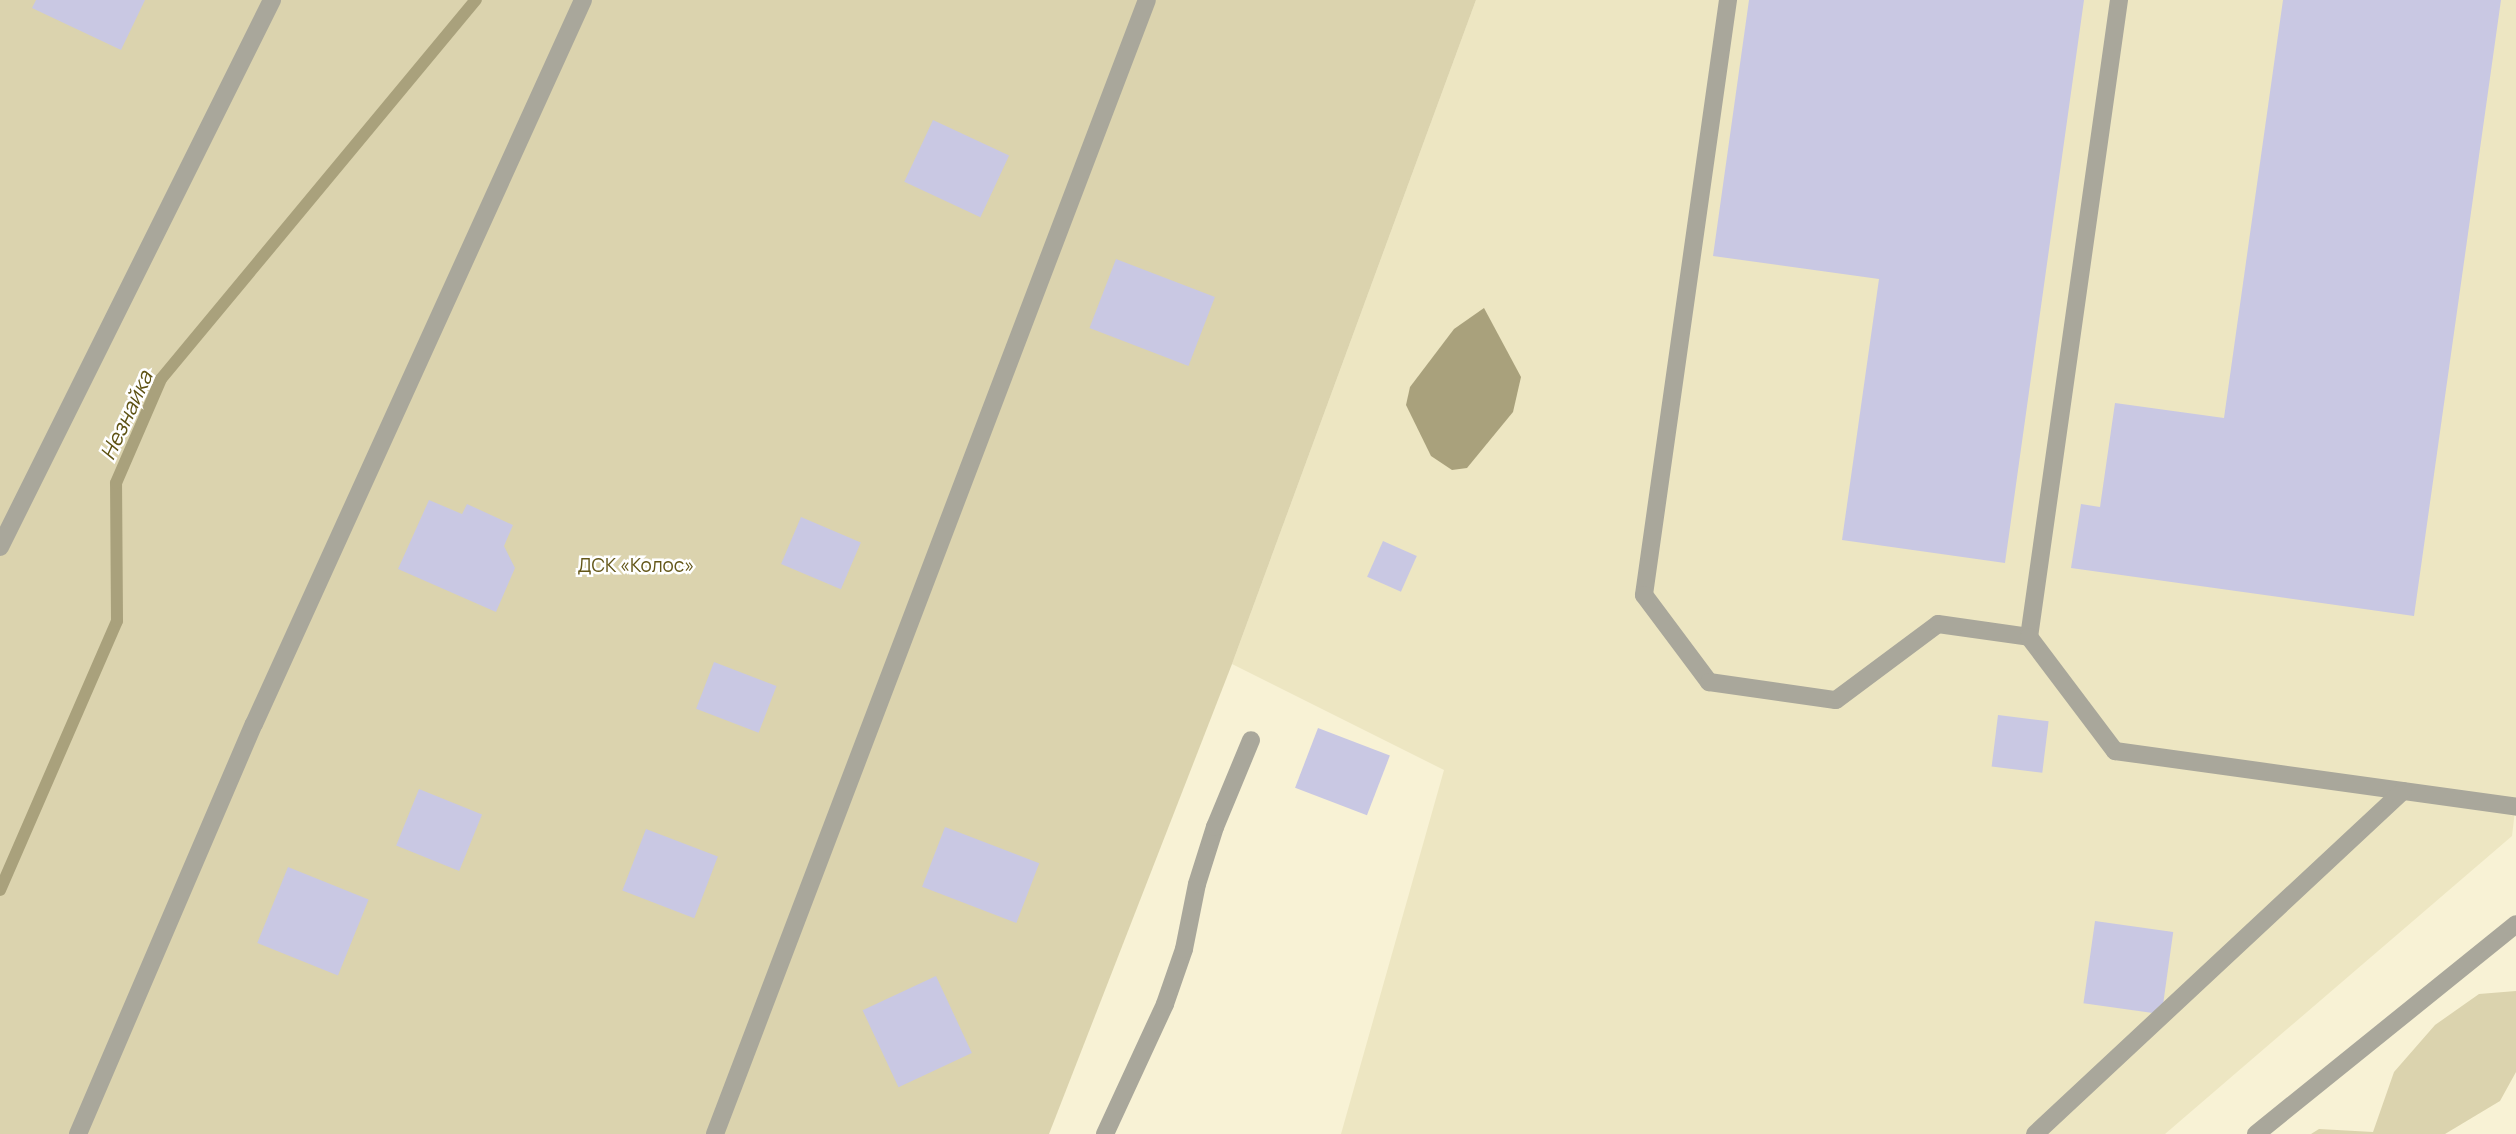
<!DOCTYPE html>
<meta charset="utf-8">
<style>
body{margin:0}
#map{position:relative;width:2516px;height:1134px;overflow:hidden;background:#f8f2d5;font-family:Manrope,sans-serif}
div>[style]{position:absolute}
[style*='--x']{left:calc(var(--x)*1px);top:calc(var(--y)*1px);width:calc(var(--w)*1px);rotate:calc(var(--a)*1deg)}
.built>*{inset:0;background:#ede6c2}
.green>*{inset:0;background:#dbd3ae}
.water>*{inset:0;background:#a9a17c}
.stream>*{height:12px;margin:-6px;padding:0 6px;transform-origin:6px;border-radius:6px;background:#a9a17c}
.building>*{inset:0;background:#c9c8e3;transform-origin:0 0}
.lane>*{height:18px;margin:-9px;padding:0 9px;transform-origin:9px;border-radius:9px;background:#a9a79b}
.street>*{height:18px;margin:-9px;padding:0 9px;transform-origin:9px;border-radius:9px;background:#a9a79b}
span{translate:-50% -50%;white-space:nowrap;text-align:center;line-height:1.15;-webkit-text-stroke:5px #fff;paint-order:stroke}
.park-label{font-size:19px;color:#635618}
.water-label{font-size:21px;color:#5e5213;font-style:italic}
</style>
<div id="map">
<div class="built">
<i style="clip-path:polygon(1476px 0,2516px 0,2516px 802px,2512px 836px,2165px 1134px,1341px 1134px,1444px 770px,1232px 664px)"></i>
</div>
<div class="green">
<i style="clip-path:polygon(0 0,1476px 0,1232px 664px,1049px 1134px,0 1134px)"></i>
<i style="clip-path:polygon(2516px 991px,2516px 1072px,2500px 1101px,2445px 1134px,2311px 1134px,2319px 1129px,2373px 1132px,2394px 1072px,2435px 1025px,2479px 994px)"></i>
</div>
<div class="water">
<i style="clip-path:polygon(1484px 308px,1521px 377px,1513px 412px,1467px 468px,1452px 470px,1431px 456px,1406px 405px,1410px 387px,1454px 329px)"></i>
</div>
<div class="stream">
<i style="--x:0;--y:890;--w:293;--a:-66.5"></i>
<i style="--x:117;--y:621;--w:138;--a:-90.4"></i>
<i style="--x:116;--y:483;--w:113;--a:-66.6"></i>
<i style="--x:161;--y:379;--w:493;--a:-50.3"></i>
</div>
<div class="building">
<i style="clip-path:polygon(36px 0,145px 0,121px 50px,32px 8px)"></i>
<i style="clip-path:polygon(1749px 0,2084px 0,2005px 563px,1842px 540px,1879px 279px,1713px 256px)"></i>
<i style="clip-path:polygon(2283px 0,2501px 0,2414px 616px,2071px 568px,2081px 504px,2100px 507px,2115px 403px,2224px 418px)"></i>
<i style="left:933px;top:120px;width:84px;height:68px;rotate:25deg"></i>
<i style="left:1116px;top:259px;width:106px;height:74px;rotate:21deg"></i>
<i style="clip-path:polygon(429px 500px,462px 514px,467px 504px,513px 525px,504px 546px,515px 568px,496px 612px,398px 569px)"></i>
<i style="left:801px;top:517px;width:65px;height:51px;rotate:23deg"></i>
<i style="left:1383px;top:541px;width:37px;height:39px;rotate:24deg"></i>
<i style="left:714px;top:662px;width:67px;height:50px;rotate:21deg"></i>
<i style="left:1998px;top:715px;width:51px;height:52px;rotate:7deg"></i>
<i style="left:1318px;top:728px;width:77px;height:64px;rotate:21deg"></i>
<i style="left:419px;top:789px;width:68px;height:61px;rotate:22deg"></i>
<i style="left:945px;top:827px;width:101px;height:64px;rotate:21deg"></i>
<i style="left:646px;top:829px;width:77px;height:66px;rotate:21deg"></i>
<i style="left:288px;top:867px;width:87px;height:82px;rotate:22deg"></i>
<i style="left:2095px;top:921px;width:79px;height:83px;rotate:8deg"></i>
<i style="left:936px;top:976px;width:85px;height:81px;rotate:65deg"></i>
</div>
<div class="lane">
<i style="--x:1728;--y:0;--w:601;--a:98.04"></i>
<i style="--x:1644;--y:595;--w:109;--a:53.2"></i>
<i style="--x:1709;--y:682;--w:128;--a:8.1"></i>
<i style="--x:1836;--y:700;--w:127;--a:-36.7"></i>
<i style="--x:1938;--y:624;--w:92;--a:8.1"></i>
<i style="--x:2119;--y:0;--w:643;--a:98.04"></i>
<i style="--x:2029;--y:637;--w:143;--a:53"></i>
<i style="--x:2115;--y:751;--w:405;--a:7.9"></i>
<i style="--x:1105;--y:1134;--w:143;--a:-65.2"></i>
<i style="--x:1165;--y:1004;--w:58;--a:-70.9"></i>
<i style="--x:1184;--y:949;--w:66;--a:-78.7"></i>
<i style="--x:1197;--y:884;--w:60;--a:-72.5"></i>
<i style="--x:1215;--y:827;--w:94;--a:-67.5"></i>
<i style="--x:2035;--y:1134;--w:503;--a:-42.99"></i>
<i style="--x:2256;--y:1134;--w:334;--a:-38.9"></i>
</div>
<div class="street">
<i style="--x:0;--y:547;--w:611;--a:-63.56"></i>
<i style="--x:78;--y:1134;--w:446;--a:-66.8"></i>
<i style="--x:254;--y:724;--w:795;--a:-65.56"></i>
<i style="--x:715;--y:1134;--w:1213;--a:-69.15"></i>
</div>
<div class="park-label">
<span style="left:636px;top:566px">ДСК «Колос»</span>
</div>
<div class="water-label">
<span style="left:126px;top:415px;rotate:-65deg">Незнайка</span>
</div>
</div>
